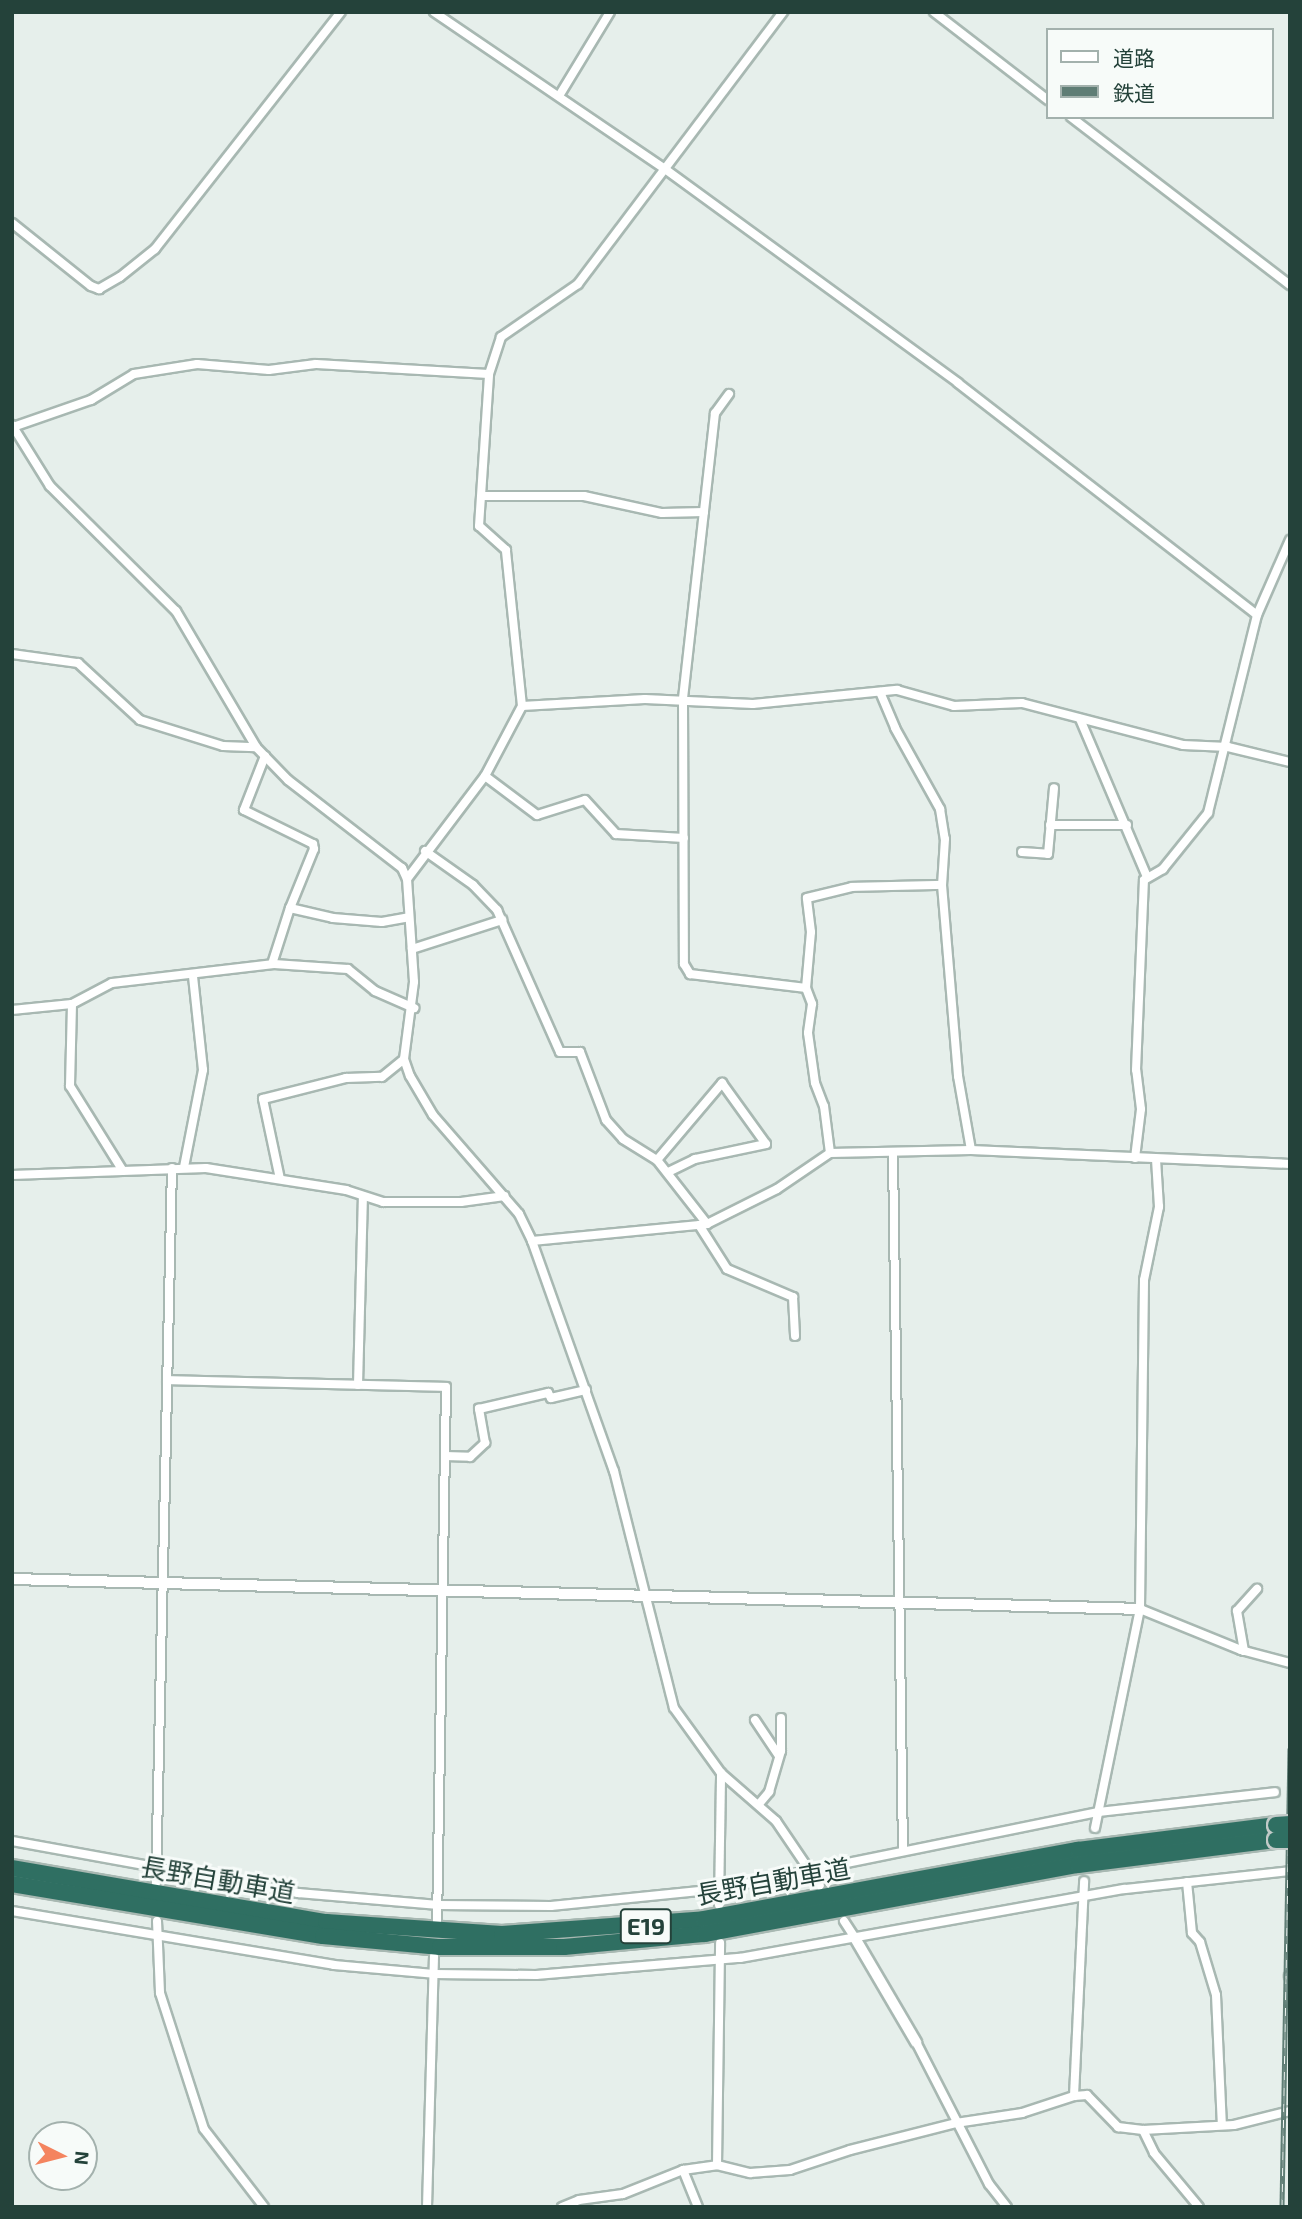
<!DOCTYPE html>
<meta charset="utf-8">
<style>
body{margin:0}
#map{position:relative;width:1302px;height:2219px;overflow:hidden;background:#e6efeb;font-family:"Exo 2","Noto Sans JP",sans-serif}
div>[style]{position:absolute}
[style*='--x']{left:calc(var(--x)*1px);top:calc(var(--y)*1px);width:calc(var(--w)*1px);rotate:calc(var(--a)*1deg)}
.roads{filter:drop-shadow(2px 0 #a8b8b2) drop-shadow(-2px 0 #a8b8b2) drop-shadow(0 2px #a8b8b2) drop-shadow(0 -2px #a8b8b2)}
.minor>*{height:8px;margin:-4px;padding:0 4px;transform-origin:4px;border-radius:4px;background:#fff}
.tertiary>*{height:10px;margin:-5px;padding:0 5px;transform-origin:5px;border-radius:5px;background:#fff}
.motorway>*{height:16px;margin:-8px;padding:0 8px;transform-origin:8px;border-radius:8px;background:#2f6f62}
.rail>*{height:5px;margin-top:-2.5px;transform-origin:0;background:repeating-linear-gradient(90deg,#f7fbf9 0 8px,#5f7d75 0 16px);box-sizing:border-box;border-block:2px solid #5f7d75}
.bridges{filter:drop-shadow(2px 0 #c2cac8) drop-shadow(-2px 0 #c2cac8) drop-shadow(0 2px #c2cac8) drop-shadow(0 -2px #c2cac8)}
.motorway-bridge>*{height:16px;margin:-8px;padding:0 8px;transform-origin:8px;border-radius:8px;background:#2f6f62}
span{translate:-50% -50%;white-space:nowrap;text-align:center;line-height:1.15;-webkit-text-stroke:6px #f7fbf9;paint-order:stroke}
.shield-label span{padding:2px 5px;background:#f7fbf9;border:2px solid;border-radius:5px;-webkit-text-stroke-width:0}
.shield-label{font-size:24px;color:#24423a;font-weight:700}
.street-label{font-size:26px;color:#24423a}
.frame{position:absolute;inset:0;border:14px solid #24423a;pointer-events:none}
.legend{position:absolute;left:1046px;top:28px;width:228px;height:91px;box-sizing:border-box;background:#f7fbf9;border:2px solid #a3b1ad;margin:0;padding:9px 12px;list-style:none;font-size:21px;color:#24423a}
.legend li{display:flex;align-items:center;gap:14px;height:35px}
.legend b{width:35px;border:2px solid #a3b1ad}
.north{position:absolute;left:28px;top:2121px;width:70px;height:70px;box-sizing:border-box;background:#f7fbf9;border:2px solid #a3b1ad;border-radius:50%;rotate:96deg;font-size:19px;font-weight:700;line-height:28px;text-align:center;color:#24423a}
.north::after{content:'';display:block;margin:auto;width:24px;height:32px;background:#f4845f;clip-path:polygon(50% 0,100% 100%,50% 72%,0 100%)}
</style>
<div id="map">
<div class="roads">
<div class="minor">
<i style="--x:434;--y:12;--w:279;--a:34.2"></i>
<i style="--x:665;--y:169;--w:363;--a:36.1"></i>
<i style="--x:958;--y:383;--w:378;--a:37.8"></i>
<i style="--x:934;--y:12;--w:144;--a:37.7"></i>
<i style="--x:559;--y:96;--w:98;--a:-58.7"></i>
<i style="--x:1071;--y:117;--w:276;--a:37.5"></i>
<i style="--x:12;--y:223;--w:101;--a:38.6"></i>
<i style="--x:91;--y:286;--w:9;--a:21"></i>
<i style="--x:99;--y:289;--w:24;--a:-30"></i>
<i style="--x:120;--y:277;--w:45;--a:-38.7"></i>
<i style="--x:155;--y:249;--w:301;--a:-51.9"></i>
<i style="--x:729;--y:394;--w:24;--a:126"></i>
<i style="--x:715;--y:413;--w:289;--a:96.4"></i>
<i style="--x:683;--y:700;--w:264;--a:89.8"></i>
<i style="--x:684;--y:964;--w:12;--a:59"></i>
<i style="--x:690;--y:974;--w:117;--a:6.9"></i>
<i style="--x:806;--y:988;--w:17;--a:69"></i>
<i style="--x:812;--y:1004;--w:29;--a:98"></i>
<i style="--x:808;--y:1033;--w:50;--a:82"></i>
<i style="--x:815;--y:1083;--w:25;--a:69"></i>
<i style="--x:824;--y:1106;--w:47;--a:82.7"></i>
<i style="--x:12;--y:425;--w:72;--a:58.1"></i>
<i style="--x:50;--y:486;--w:177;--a:44.8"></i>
<i style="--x:176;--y:611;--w:158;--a:59.5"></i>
<i style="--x:256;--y:747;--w:46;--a:45.9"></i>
<i style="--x:288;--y:780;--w:144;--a:37.7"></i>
<i style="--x:402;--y:868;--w:12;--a:66"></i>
<i style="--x:407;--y:879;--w:103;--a:86.1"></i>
<i style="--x:414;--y:982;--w:78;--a:97.4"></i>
<i style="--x:404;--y:1059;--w:18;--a:71"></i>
<i style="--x:410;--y:1076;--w:45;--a:59.5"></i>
<i style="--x:433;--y:1115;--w:131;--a:49"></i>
<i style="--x:519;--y:1214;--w:30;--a:64"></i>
<i style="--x:532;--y:1241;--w:244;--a:70.4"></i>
<i style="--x:614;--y:1471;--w:244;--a:75.8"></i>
<i style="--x:674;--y:1708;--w:80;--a:54.1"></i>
<i style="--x:721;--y:1773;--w:73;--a:41.1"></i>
<i style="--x:776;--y:1821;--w:78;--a:55.9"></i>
<i style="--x:13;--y:427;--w:83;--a:-19.1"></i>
<i style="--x:91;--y:400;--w:50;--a:-31.2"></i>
<i style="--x:134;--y:374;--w:64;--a:-9"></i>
<i style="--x:197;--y:364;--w:72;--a:4.8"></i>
<i style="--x:269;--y:370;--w:47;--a:-7.3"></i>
<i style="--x:316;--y:364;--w:173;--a:3.3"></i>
<i style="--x:482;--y:496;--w:102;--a:0"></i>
<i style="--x:584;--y:496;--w:80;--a:12.3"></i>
<i style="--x:662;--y:513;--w:42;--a:-1.4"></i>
<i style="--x:12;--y:654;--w:67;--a:7.8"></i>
<i style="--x:78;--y:663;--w:84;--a:42.6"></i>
<i style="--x:140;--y:720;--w:87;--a:17.4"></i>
<i style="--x:223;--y:746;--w:33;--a:2"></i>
<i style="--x:880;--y:692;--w:39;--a:67"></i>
<i style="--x:895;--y:728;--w:93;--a:60.9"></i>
<i style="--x:940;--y:809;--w:30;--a:81"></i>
<i style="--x:945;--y:839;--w:46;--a:93.7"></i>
<i style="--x:942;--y:885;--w:192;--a:85.2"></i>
<i style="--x:958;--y:1076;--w:75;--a:80"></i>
<i style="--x:522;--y:706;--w:123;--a:-3.3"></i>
<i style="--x:645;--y:699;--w:108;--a:2.7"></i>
<i style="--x:753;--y:704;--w:145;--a:-5.6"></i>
<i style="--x:897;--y:690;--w:59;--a:15.7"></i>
<i style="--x:954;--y:706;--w:68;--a:-2.5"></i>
<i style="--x:1022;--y:703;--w:166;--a:14.6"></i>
<i style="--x:1183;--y:745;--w:45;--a:2.5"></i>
<i style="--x:1228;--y:747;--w:64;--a:13.6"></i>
<i style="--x:1080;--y:719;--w:172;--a:67"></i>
<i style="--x:265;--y:756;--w:58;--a:111.3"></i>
<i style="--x:244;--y:810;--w:77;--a:26.2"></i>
<i style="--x:313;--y:844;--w:5;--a:79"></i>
<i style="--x:314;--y:849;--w:64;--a:112.1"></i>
<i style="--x:290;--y:908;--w:44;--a:13.1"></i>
<i style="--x:333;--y:918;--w:49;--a:4.7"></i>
<i style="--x:382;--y:922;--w:27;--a:-10"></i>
<i style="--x:485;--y:776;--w:65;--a:36.9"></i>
<i style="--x:537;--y:815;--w:50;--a:-17.4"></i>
<i style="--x:585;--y:800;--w:46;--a:47.6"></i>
<i style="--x:616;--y:834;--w:68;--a:3.4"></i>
<i style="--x:1050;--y:825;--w:77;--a:0"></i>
<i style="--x:425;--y:851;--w:59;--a:35.3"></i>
<i style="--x:473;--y:885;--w:35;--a:46"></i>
<i style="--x:497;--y:910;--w:155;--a:66.1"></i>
<i style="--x:560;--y:1052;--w:20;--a:0"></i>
<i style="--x:580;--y:1052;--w:73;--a:69.1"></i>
<i style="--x:606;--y:1120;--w:25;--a:48"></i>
<i style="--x:623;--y:1139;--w:40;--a:32"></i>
<i style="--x:657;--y:1160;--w:81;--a:52"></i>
<i style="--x:1022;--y:852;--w:26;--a:4"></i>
<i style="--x:1048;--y:854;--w:66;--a:-84.8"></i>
<i style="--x:407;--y:879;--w:129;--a:-52.9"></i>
<i style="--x:485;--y:776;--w:79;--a:-62.1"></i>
<i style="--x:522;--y:706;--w:157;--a:-95.9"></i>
<i style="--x:506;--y:550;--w:36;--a:-138"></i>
<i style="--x:479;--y:526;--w:152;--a:-86.2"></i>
<i style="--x:489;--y:374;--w:39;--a:-72"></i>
<i style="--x:501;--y:337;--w:93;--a:-34.5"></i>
<i style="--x:578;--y:284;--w:341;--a:-53"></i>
<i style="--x:412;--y:949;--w:95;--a:-17.9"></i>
<i style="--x:272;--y:964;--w:59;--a:-72.2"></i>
<i style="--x:806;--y:988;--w:56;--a:-84.9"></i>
<i style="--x:811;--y:932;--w:34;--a:-97"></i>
<i style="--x:807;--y:898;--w:46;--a:-13.7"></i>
<i style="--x:852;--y:887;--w:90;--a:-1.3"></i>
<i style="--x:72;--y:1004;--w:82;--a:91.4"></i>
<i style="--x:70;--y:1086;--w:100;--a:58.1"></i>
<i style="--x:12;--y:1010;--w:60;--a:-5.7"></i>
<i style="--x:72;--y:1004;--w:45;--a:-27.7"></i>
<i style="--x:112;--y:983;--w:163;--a:-6.7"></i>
<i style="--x:274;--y:964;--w:74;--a:3.9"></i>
<i style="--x:348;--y:969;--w:35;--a:39"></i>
<i style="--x:375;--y:991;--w:43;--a:23.6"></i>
<i style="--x:893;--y:1154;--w:697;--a:89.18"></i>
<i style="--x:1135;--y:1158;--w:49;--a:-83"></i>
<i style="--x:1141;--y:1109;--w:39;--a:-97"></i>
<i style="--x:1136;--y:1070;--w:190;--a:-87.6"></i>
<i style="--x:1144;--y:880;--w:22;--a:-30"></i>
<i style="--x:1163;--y:869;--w:72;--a:-51.2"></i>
<i style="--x:1208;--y:813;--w:204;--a:-76.1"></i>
<i style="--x:1257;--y:615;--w:82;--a:-66.3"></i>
<i style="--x:657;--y:1160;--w:101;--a:-49.8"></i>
<i style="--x:722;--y:1083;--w:75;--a:54.2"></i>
<i style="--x:766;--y:1144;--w:73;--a:168.1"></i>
<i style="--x:695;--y:1159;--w:30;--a:154"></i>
<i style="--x:184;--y:1167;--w:99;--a:-78.9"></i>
<i style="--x:203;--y:1070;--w:95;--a:-96.1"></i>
<i style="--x:12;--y:1175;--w:194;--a:-2.1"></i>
<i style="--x:206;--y:1168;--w:142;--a:8.9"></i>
<i style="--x:346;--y:1190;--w:39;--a:18"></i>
<i style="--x:383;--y:1202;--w:78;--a:0"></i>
<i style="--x:461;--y:1202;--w:44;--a:-7.8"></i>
<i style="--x:280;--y:1179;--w:82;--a:-102"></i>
<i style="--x:263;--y:1099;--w:86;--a:-14.2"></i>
<i style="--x:346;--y:1078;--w:36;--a:-2"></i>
<i style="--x:382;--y:1077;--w:28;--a:-39"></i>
<i style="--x:699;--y:1225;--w:52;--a:57.5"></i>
<i style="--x:727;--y:1269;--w:72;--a:23"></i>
<i style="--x:793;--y:1297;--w:39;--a:87"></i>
<i style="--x:532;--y:1241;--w:176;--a:-5.5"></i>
<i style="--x:707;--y:1224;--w:78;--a:-26.6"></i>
<i style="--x:777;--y:1189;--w:64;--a:-34.2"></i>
<i style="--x:830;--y:1153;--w:141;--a:-1.2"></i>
<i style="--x:971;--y:1150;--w:319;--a:2.5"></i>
<i style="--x:167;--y:1380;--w:279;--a:1.4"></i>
<i style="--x:446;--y:1387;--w:536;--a:90.96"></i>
<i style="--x:358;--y:1385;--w:188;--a:-88.5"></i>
<i style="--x:445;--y:1456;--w:25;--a:2"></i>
<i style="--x:470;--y:1457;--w:21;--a:-43"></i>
<i style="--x:485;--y:1443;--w:35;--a:-100"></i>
<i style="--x:479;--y:1409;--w:71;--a:-13.1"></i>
<i style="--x:548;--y:1393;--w:6;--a:59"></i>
<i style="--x:551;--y:1398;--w:36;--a:-13"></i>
<i style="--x:1140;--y:1609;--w:109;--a:22.1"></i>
<i style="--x:1241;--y:1650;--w:51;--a:14.9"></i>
<i style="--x:1244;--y:1651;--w:41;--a:-99.9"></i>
<i style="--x:1237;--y:1611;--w:30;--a:-48"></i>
<i style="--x:755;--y:1720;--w:43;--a:56.3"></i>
<i style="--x:759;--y:1804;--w:16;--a:-50"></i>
<i style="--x:769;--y:1792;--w:43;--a:-73.7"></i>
<i style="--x:781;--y:1751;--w:33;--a:-90"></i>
<i style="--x:1095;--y:1828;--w:224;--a:-78.4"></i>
<i style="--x:1140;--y:1609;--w:329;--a:-89.3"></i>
<i style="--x:1144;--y:1280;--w:75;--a:-78.4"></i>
<i style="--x:1159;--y:1207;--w:48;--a:-93.6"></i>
<i style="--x:12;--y:1841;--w:291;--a:10.3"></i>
<i style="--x:298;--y:1893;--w:141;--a:4.9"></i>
<i style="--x:438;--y:1905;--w:113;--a:0.5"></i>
<i style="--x:551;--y:1906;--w:169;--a:-5.8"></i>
<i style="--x:719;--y:1889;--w:387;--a:-11.5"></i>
<i style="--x:1098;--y:1812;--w:178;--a:-6.4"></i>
<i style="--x:1187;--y:1882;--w:51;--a:84.4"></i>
<i style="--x:1192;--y:1933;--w:12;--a:48"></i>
<i style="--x:1200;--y:1942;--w:55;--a:73.2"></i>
<i style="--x:1216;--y:1995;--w:130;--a:87.4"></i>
<i style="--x:156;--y:1883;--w:715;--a:-88.72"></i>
<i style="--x:719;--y:1905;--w:132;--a:-89.1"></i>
<i style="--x:12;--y:1911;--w:326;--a:9.5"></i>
<i style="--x:334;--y:1965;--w:100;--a:5.1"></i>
<i style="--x:434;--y:1974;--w:102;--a:0.6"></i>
<i style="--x:536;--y:1975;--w:205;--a:-4.8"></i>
<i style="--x:740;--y:1958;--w:391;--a:-10.2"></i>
<i style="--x:1125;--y:1889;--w:166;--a:-6.2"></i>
<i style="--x:157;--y:1921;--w:72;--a:87.6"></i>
<i style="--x:160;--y:1993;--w:143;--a:72.1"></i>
<i style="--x:204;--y:2129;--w:98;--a:52.4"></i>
<i style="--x:844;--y:1921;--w:20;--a:57"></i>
<i style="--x:1289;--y:1976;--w:1;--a:45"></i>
<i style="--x:916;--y:2042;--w:160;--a:62.8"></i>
<i style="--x:989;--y:2184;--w:29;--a:52"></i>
<i style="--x:1074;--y:2096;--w:215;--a:-87.3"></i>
<i style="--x:1143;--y:2130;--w:25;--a:64"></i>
<i style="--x:1154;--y:2153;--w:70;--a:50.2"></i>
<i style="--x:717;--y:2165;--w:222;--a:-89.2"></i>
<i style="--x:683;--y:2170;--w:40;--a:68"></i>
<i style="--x:427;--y:2207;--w:251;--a:-88.4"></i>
<i style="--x:562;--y:2207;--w:18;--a:-22"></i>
<i style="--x:579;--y:2200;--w:44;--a:-7.8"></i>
<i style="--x:623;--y:2194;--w:65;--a:-21.8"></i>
<i style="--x:683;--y:2170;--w:34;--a:-8"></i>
<i style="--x:717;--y:2165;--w:34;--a:14"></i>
<i style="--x:750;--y:2173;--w:40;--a:-4.3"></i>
<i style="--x:790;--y:2170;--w:63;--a:-18.4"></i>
<i style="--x:850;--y:2150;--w:109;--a:-14.3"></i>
<i style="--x:956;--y:2123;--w:67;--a:-8.6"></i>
<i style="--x:1022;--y:2113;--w:55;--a:-18.1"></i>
<i style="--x:1074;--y:2096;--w:13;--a:-4"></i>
<i style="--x:1087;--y:2095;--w:45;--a:45.9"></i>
<i style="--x:1118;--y:2127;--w:25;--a:7"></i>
<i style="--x:1143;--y:2130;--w:91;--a:-3.1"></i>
<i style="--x:1234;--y:2125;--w:58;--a:-14"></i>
</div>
<div class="tertiary">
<i style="--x:12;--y:1579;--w:1128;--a:1.52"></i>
<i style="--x:855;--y:1938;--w:121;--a:59.6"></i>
</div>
<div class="motorway">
<i style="--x:12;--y:1868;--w:319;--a:9.8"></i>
<i style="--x:326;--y:1922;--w:176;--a:3.9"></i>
<i style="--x:502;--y:1934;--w:203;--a:-4.2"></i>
<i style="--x:704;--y:1919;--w:380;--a:-10.5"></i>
<i style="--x:1078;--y:1850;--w:200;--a:-7.2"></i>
<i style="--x:12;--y:1884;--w:315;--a:9.5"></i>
<i style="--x:323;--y:1936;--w:118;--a:5.4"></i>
<i style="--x:440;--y:1947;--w:124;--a:0"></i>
<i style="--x:564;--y:1947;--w:142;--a:-5.3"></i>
<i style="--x:705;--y:1934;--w:379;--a:-10.5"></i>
<i style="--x:1078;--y:1865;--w:200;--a:-7.2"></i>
</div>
</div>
<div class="rail">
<i style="--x:1282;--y:2207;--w:459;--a:-89"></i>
</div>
<div class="bridges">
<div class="motorway-bridge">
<i style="--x:1276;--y:1825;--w:14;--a:-4"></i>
<i style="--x:1276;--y:1840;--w:14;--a:0"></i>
</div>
</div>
<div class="shield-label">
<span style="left:646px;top:1926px">E19</span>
</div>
<div class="street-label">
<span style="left:218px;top:1879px;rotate:10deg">長野自動車道</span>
<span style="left:773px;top:1881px;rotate:-10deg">長野自動車道</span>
</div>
<div class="frame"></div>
<ul class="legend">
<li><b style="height:9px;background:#fff"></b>道路</li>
<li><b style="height:9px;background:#5f7d75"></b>鉄道</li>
</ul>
<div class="north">N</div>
</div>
